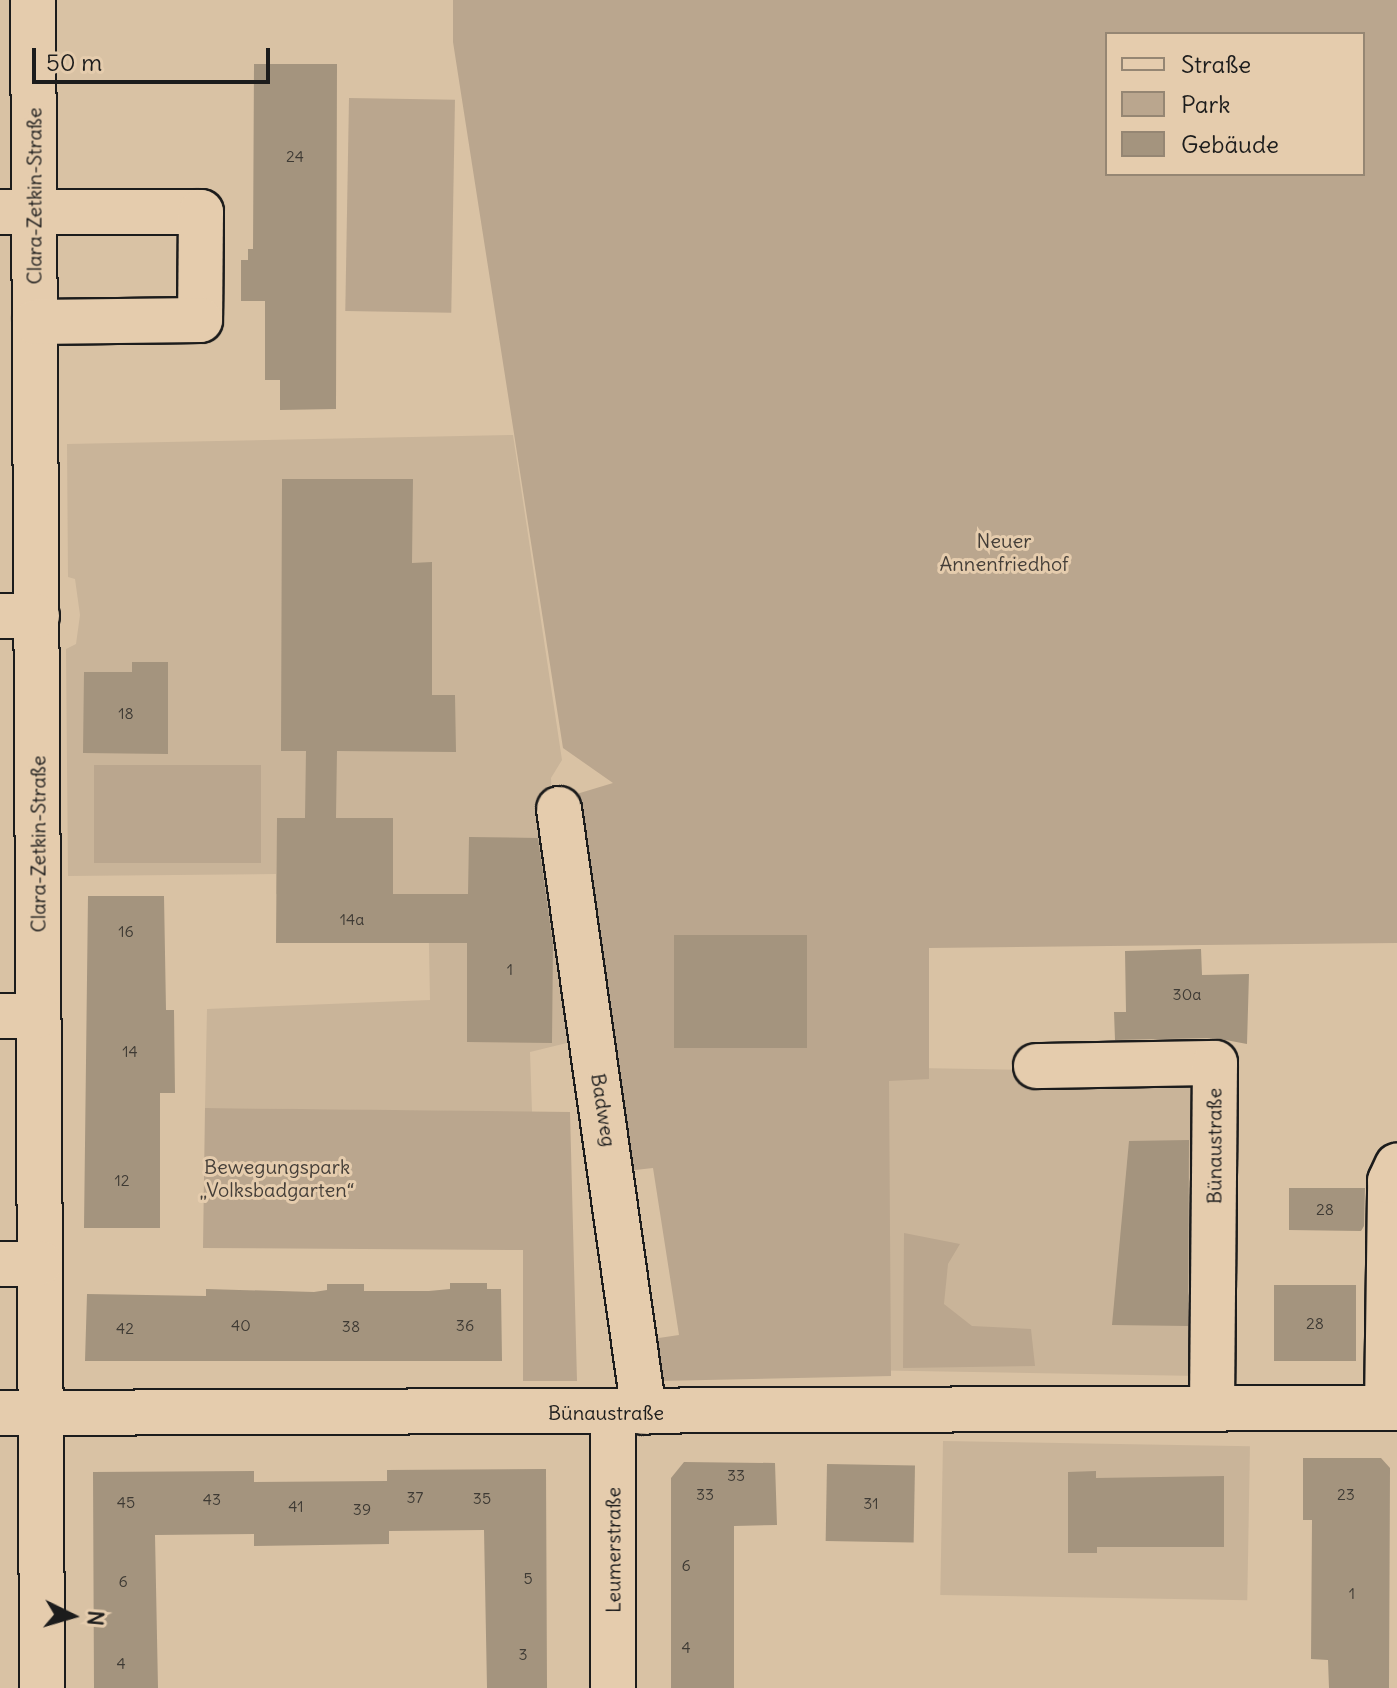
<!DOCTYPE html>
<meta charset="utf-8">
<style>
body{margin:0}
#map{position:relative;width:1397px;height:1688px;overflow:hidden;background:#d9c2a4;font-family:Delius,sans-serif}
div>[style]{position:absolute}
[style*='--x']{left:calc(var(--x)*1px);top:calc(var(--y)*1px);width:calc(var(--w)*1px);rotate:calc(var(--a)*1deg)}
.built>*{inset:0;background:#c9b499;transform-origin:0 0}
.green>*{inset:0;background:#baa68e;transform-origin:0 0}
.building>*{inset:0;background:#a4947e;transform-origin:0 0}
.roads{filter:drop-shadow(2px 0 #1c1c1c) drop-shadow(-2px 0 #1c1c1c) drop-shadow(0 2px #1c1c1c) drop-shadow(0 -2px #1c1c1c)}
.minor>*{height:44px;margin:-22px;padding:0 22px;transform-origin:22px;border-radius:22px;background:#e5ccad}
span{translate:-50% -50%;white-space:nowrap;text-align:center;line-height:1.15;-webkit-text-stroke:6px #e5ccad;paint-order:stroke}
.number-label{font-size:16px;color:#3e3a34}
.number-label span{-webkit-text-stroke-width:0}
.street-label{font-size:20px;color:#1c1c1c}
.park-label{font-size:20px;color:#443e38}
.legend{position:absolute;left:1105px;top:32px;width:260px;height:144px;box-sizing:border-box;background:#e5ccad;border:2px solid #958673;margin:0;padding:10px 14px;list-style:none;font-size:24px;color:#1c1c1c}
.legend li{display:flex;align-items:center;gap:16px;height:40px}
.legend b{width:40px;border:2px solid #958673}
.north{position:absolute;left:32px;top:1576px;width:80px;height:80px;-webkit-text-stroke:6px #e5ccad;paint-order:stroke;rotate:95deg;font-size:22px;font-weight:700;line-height:32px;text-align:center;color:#1c1c1c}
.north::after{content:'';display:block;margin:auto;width:28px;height:36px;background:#1c1c1c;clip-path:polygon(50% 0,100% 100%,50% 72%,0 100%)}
.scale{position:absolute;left:32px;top:48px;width:238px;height:36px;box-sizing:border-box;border:4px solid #1c1c1c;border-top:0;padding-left:10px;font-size:24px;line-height:28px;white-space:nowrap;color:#1c1c1c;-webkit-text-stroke:6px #e5ccad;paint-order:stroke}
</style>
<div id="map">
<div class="built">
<i style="clip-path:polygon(513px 435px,562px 760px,551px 778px,557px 899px,575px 1041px,530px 1052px,532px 1112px,205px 1108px,207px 1009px,430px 1000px,428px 895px,276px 894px,276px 874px,68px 876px,66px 649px,76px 644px,80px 615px,75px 579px,68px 577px,67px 444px)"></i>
<i style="left:1205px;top:1073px;width:303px;height:316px;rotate:91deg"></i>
<i style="left:943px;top:1441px;width:307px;height:154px;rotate:1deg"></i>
</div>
<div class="green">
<i style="clip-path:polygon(evenodd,453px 0,1397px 0,1397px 943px,929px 948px,929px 1079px,889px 1081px,891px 1376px,659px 1381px,652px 1339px,679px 1335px,653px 1168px,626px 1171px,570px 796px,613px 783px,563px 748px,453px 42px,453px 0,1107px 34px,1363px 34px,1363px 174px,1107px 174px,1107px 34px)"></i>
<i style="left:349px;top:98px;width:106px;height:213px;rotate:1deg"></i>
<i style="left:94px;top:765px;width:167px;height:98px"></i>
<i style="clip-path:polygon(205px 1108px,570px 1112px,577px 1381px,523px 1381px,523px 1250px,203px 1248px)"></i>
<i style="clip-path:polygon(904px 1233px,960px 1244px,948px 1264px,944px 1304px,972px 1326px,1031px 1329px,1035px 1366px,903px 1368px)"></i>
</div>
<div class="building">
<i style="clip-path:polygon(254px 64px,337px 64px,336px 409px,280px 410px,280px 380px,265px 380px,265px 301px,241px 301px,241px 260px,248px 260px,248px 249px,253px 249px)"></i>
<i style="clip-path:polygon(282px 479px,413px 479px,412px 563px,432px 562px,432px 695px,455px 695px,456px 752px,337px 751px,336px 818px,393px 818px,393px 894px,468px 894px,469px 837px,538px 838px,553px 944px,552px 1043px,467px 1042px,467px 943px,276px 943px,277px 818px,305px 818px,306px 751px,281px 751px)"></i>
<i style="clip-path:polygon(132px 662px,168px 662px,168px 754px,83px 753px,84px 672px,132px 672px)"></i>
<i style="clip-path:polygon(88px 896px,164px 896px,166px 1010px,174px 1010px,175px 1093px,160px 1093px,160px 1228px,84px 1228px)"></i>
<i style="left:807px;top:935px;width:113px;height:133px;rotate:90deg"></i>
<i style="clip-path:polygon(1201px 949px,1202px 975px,1249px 974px,1247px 1044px,1215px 1038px,1115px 1040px,1114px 1012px,1126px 1012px,1125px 951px)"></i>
<i style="clip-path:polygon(1189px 1140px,1188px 1326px,1112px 1325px,1129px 1141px)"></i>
<i style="clip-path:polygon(1289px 1188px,1365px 1188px,1364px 1226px,1361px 1231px,1289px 1230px)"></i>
<i style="clip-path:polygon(450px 1283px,487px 1283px,487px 1289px,501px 1289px,502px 1361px,85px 1361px,87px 1294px,206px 1296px,206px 1289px,314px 1292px,327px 1290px,327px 1284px,364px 1284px,364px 1291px,429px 1291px,450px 1289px)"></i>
<i style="left:1274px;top:1285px;width:82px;height:76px"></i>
<i style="clip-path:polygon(1303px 1458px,1381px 1458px,1390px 1468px,1389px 1688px,1329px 1688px,1328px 1660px,1311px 1659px,1312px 1520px,1303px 1520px)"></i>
<i style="clip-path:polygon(684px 1462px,775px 1463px,777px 1525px,734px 1526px,734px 1688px,671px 1688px,671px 1478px)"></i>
<i style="left:827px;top:1464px;width:88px;height:77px;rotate:1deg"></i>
<i style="clip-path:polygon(546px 1469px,547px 1688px,487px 1688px,484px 1530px,389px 1531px,389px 1544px,254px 1546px,254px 1534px,155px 1535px,158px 1688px,94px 1688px,93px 1472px,254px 1471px,254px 1482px,387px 1481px,387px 1470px)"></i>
<i style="clip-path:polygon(1096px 1471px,1096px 1478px,1224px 1476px,1224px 1547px,1097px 1547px,1097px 1553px,1068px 1553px,1068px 1472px)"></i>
</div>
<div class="roads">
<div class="minor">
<i style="--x:33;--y:0;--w:1688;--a:89.69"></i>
<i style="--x:0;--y:212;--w:201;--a:0"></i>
<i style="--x:201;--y:212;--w:108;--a:90.5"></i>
<i style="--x:200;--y:320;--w:165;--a:179.3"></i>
<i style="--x:0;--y:616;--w:37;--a:0"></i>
<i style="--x:559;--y:809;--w:609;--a:81.98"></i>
<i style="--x:0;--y:1016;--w:38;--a:0"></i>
<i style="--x:1036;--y:1066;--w:179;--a:-1"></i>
<i style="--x:1215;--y:1063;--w:345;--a:90.5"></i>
<i style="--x:0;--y:1264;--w:40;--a:-1.4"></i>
<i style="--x:1387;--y:1408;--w:227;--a:-89.2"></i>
<i style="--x:1390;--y:1181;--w:17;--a:-65"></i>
<i style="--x:613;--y:1412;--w:276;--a:90"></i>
<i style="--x:0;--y:1413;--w:1397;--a:-0.21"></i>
</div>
</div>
<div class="number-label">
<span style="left:295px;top:156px">24</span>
<span style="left:126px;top:713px">18</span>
<span style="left:352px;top:919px">14a</span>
<span style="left:126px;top:931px">16</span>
<span style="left:510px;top:969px">1</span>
<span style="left:1187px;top:994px">30a</span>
<span style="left:130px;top:1051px">14</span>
<span style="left:122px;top:1180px">12</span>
<span style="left:1325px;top:1209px">28</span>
<span style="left:1315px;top:1323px">28</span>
<span style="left:241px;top:1325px">40</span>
<span style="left:465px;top:1325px">36</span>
<span style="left:351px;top:1326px">38</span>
<span style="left:125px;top:1328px">42</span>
<span style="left:736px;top:1475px">33</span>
<span style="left:705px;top:1494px">33</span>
<span style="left:1346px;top:1494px">23</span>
<span style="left:415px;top:1497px">37</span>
<span style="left:482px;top:1498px">35</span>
<span style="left:212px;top:1499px">43</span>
<span style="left:126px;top:1502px">45</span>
<span style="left:871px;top:1503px">31</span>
<span style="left:296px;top:1506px">41</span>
<span style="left:362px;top:1509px">39</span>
<span style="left:686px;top:1565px">6</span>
<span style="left:528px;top:1578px">5</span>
<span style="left:123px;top:1581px">6</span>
<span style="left:1352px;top:1593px">1</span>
<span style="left:686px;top:1647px">4</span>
<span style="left:523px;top:1654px">3</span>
<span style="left:121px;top:1663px">4</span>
</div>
<div class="street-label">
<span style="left:34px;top:196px;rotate:-90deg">Clara-Zetkin-Straße</span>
<span style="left:38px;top:844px;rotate:-90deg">Clara-Zetkin-Straße</span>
<span style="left:604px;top:1110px;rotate:81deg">Badweg</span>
<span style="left:1214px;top:1146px;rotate:-90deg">Bünaustraße</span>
<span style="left:606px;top:1412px">Bünaustraße</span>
<span style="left:613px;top:1550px;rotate:-90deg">Leumerstraße</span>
</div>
<div class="park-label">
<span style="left:1004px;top:552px">Neuer<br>Annenfriedhof</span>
<span style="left:277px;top:1178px">Bewegungspark<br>„Volksbadgarten“</span>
</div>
<ul class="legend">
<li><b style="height:10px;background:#e5ccad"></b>Straße</li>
<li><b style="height:22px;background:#baa68e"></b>Park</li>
<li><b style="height:22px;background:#a4947e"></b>Gebäude</li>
</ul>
<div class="north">N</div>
<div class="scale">50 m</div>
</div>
